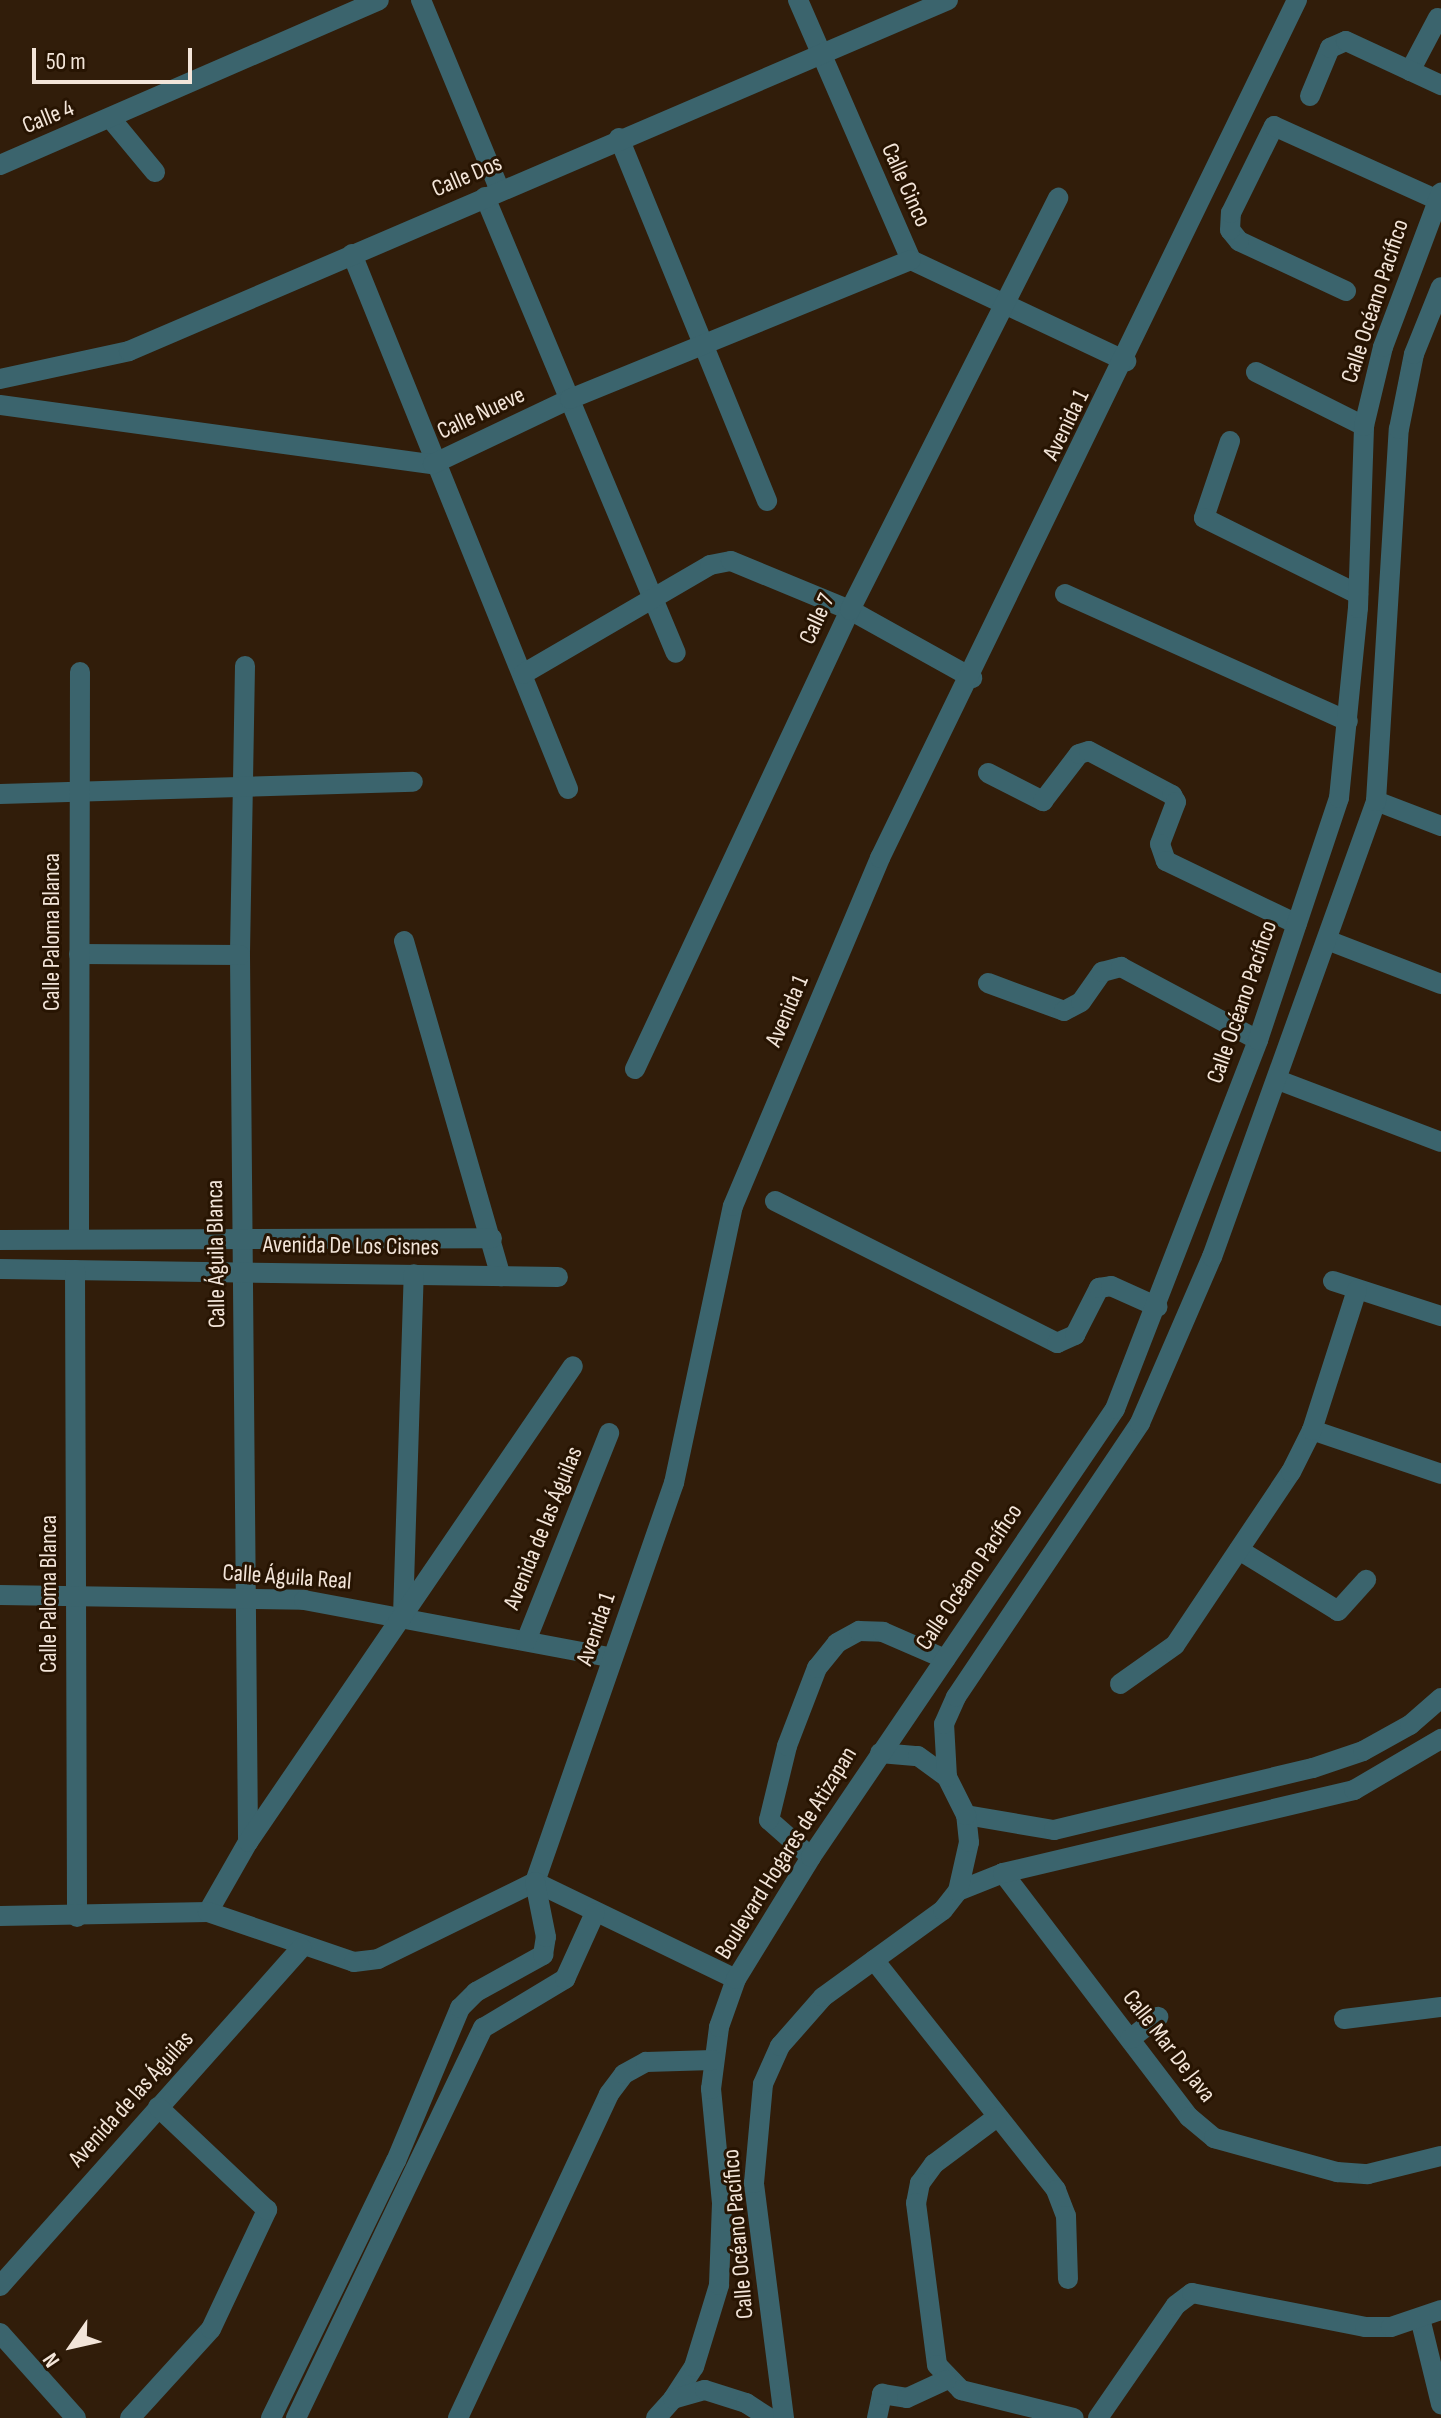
<!DOCTYPE html>
<meta charset="utf-8">
<style>
body{margin:0}
#map{position:relative;width:1441px;height:2418px;overflow:hidden;background:#311d0a;font-family:"Sofia Sans Condensed",sans-serif}
div>[style]{position:absolute}
[style*='--x']{left:calc(var(--x)*1px);top:calc(var(--y)*1px);width:calc(var(--w)*1px);rotate:calc(var(--a)*1deg)}
.minor>*{height:20px;margin:-10px;padding:0 10px;transform-origin:10px;border-radius:10px;background:#3b646d}
span{translate:-50% -50%;white-space:nowrap;text-align:center;line-height:1.15;-webkit-text-stroke:6px #271402;paint-order:stroke}
.street-label{font-size:24px;color:#f3e5d9}
.north{position:absolute;left:32px;top:2306px;width:80px;height:80px;-webkit-text-stroke:6px #271402;paint-order:stroke;rotate:236deg;font-size:22px;font-weight:700;line-height:32px;text-align:center;color:#f3e5d9}
.north::after{content:'';display:block;margin:auto;width:28px;height:36px;background:#f3e5d9;clip-path:polygon(50% 0,100% 100%,50% 72%,0 100%)}
.scale{position:absolute;left:32px;top:48px;width:160px;height:36px;box-sizing:border-box;border:4px solid #f3e5d9;border-top:0;padding-left:10px;font-size:24px;line-height:28px;white-space:nowrap;color:#f3e5d9;-webkit-text-stroke:6px #271402;paint-order:stroke}
</style>
<div id="map">
<div class="minor">
<i style="--x:421;--y:0;--w:207;--a:67.5"></i>
<i style="--x:798;--y:0;--w:283;--a:66.5"></i>
<i style="--x:911;--y:260;--w:238;--a:25.2"></i>
<i style="--x:1410;--y:71;--w:60;--a:-62.2"></i>
<i style="--x:1310;--y:96;--w:52;--a:-67.4"></i>
<i style="--x:1330;--y:48;--w:17;--a:-24"></i>
<i style="--x:1346;--y:41;--w:105;--a:24.9"></i>
<i style="--x:111;--y:119;--w:69;--a:50.3"></i>
<i style="--x:619;--y:138;--w:392;--a:67.8"></i>
<i style="--x:0;--y:165;--w:413;--a:-23.5"></i>
<i style="--x:485;--y:197;--w:494;--a:67.3"></i>
<i style="--x:352;--y:254;--w:577;--a:68.01"></i>
<i style="--x:1346;--y:291;--w:118;--a:-155"></i>
<i style="--x:1239;--y:241;--w:14;--a:-129"></i>
<i style="--x:1230;--y:230;--w:17;--a:-87"></i>
<i style="--x:1231;--y:213;--w:97;--a:-63.7"></i>
<i style="--x:1274;--y:126;--w:180;--a:24.3"></i>
<i style="--x:1256;--y:372;--w:121;--a:26.6"></i>
<i style="--x:0;--y:379;--w:132;--a:-12.2"></i>
<i style="--x:129;--y:351;--w:891;--a:-23.2"></i>
<i style="--x:0;--y:405;--w:437;--a:7.8"></i>
<i style="--x:433;--y:464;--w:152;--a:-25.4"></i>
<i style="--x:570;--y:399;--w:368;--a:-22.2"></i>
<i style="--x:1230;--y:441;--w:81;--a:108.7"></i>
<i style="--x:1204;--y:518;--w:172;--a:26.3"></i>
<i style="--x:1065;--y:594;--w:310;--a:24.2"></i>
<i style="--x:245;--y:666;--w:289;--a:91"></i>
<i style="--x:240;--y:955;--w:887;--a:89.48"></i>
<i style="--x:523;--y:674;--w:216;--a:-30.2"></i>
<i style="--x:710;--y:565;--w:21;--a:-11"></i>
<i style="--x:731;--y:561;--w:129;--a:22.4"></i>
<i style="--x:850;--y:610;--w:140;--a:29.1"></i>
<i style="--x:988;--y:773;--w:62;--a:27"></i>
<i style="--x:1043;--y:801;--w:59;--a:-52.5"></i>
<i style="--x:1079;--y:754;--w:10;--a:-17"></i>
<i style="--x:1089;--y:751;--w:94;--a:27.9"></i>
<i style="--x:1172;--y:795;--w:8;--a:60"></i>
<i style="--x:1176;--y:802;--w:45;--a:110.9"></i>
<i style="--x:1160;--y:844;--w:18;--a:71"></i>
<i style="--x:1166;--y:861;--w:145;--a:25.7"></i>
<i style="--x:0;--y:794;--w:413;--a:-1.7"></i>
<i style="--x:1376;--y:801;--w:70;--a:21"></i>
<i style="--x:1327;--y:940;--w:122;--a:21.1"></i>
<i style="--x:404;--y:941;--w:349;--a:73.9"></i>
<i style="--x:79;--y:954;--w:161;--a:0.4"></i>
<i style="--x:988;--y:983;--w:81;--a:20.2"></i>
<i style="--x:1064;--y:1011;--w:19;--a:-28"></i>
<i style="--x:1081;--y:1002;--w:37;--a:-55"></i>
<i style="--x:1102;--y:972;--w:20;--a:-15"></i>
<i style="--x:1121;--y:967;--w:155;--a:28.1"></i>
<i style="--x:635;--y:1069;--w:507;--a:-64.9"></i>
<i style="--x:850;--y:610;--w:462;--a:-63.2"></i>
<i style="--x:1278;--y:1080;--w:174;--a:20.8"></i>
<i style="--x:775;--y:1201;--w:316;--a:26.7"></i>
<i style="--x:1057;--y:1343;--w:20;--a:-24"></i>
<i style="--x:1075;--y:1335;--w:53;--a:-62.9"></i>
<i style="--x:1099;--y:1288;--w:12;--a:-9"></i>
<i style="--x:1111;--y:1286;--w:51;--a:24.1"></i>
<i style="--x:79;--y:1239;--w:567;--a:-89.9"></i>
<i style="--x:0;--y:1240;--w:492;--a:-0.2"></i>
<i style="--x:0;--y:1269;--w:558;--a:0.82"></i>
<i style="--x:75;--y:1270;--w:647;--a:89.82"></i>
<i style="--x:1333;--y:1281;--w:114;--a:18"></i>
<i style="--x:1312;--y:1430;--w:136;--a:18.8"></i>
<i style="--x:1239;--y:1550;--w:116;--a:31.6"></i>
<i style="--x:1338;--y:1611;--w:42;--a:-47.9"></i>
<i style="--x:0;--y:1595;--w:304;--a:0.9"></i>
<i style="--x:304;--y:1600;--w:314;--a:10.6"></i>
<i style="--x:403;--y:1616;--w:342;--a:-88.2"></i>
<i style="--x:526;--y:1641;--w:224;--a:-68.2"></i>
<i style="--x:1120;--y:1684;--w:67;--a:-35.3"></i>
<i style="--x:1175;--y:1645;--w:208;--a:-56.2"></i>
<i style="--x:1291;--y:1472;--w:47;--a:-63.4"></i>
<i style="--x:1312;--y:1430;--w:147;--a:-72.2"></i>
<i style="--x:880;--y:1753;--w:38;--a:5"></i>
<i style="--x:918;--y:1756;--w:36;--a:36"></i>
<i style="--x:966;--y:1815;--w:89;--a:9.7"></i>
<i style="--x:1054;--y:1830;--w:266;--a:-13.5"></i>
<i style="--x:1313;--y:1768;--w:53;--a:-18.8"></i>
<i style="--x:1363;--y:1751;--w:54;--a:-29"></i>
<i style="--x:1410;--y:1725;--w:41;--a:-41.1"></i>
<i style="--x:811;--y:1857;--w:56;--a:-138.6"></i>
<i style="--x:769;--y:1820;--w:76;--a:-76.3"></i>
<i style="--x:787;--y:1746;--w:84;--a:-69"></i>
<i style="--x:817;--y:1668;--w:32;--a:-51"></i>
<i style="--x:837;--y:1643;--w:25;--a:-29"></i>
<i style="--x:859;--y:1631;--w:24;--a:2"></i>
<i style="--x:883;--y:1632;--w:68;--a:23.5"></i>
<i style="--x:1003;--y:1873;--w:307;--a:52.7"></i>
<i style="--x:1189;--y:2117;--w:33;--a:40"></i>
<i style="--x:1214;--y:2138;--w:128;--a:15.5"></i>
<i style="--x:1337;--y:2172;--w:31;--a:4"></i>
<i style="--x:1368;--y:2174;--w:75;--a:-13.9"></i>
<i style="--x:535;--y:1882;--w:423;--a:-70.8"></i>
<i style="--x:674;--y:1483;--w:283;--a:-78"></i>
<i style="--x:733;--y:1206;--w:378;--a:-67.1"></i>
<i style="--x:880;--y:858;--w:954;--a:-64.08"></i>
<i style="--x:535;--y:1882;--w:223;--a:25.8"></i>
<i style="--x:958;--y:1891;--w:48;--a:-21.8"></i>
<i style="--x:1003;--y:1873;--w:361;--a:-13.3"></i>
<i style="--x:1354;--y:1790;--w:101;--a:-30.4"></i>
<i style="--x:208;--y:1912;--w:81;--a:-60.3"></i>
<i style="--x:248;--y:1842;--w:576;--a:-55.68"></i>
<i style="--x:0;--y:1916;--w:208;--a:-1.1"></i>
<i style="--x:208;--y:1912;--w:154;--a:18.9"></i>
<i style="--x:354;--y:1962;--w:24;--a:-7"></i>
<i style="--x:378;--y:1959;--w:175;--a:-26.1"></i>
<i style="--x:874;--y:1960;--w:293;--a:51.6"></i>
<i style="--x:1056;--y:2190;--w:28;--a:69"></i>
<i style="--x:1066;--y:2216;--w:63;--a:88.2"></i>
<i style="--x:1344;--y:2019;--w:98;--a:-7.1"></i>
<i style="--x:1130;--y:2039;--w:36;--a:-38"></i>
<i style="--x:997;--y:2117;--w:79;--a:143.3"></i>
<i style="--x:934;--y:2164;--w:24;--a:126"></i>
<i style="--x:920;--y:2183;--w:20;--a:101"></i>
<i style="--x:916;--y:2203;--w:163;--a:82.6"></i>
<i style="--x:937;--y:2365;--w:35;--a:46"></i>
<i style="--x:961;--y:2390;--w:116;--a:13.9"></i>
<i style="--x:0;--y:2286;--w:453;--a:-48.3"></i>
<i style="--x:1420;--y:2318;--w:89;--a:76.3"></i>
<i style="--x:0;--y:2333;--w:114;--a:48.2"></i>
<i style="--x:673;--y:2399;--w:38;--a:-57"></i>
<i style="--x:694;--y:2367;--w:86;--a:-73"></i>
<i style="--x:719;--y:2285;--w:82;--a:-87.9"></i>
<i style="--x:722;--y:2203;--w:115;--a:-95.5"></i>
<i style="--x:711;--y:2089;--w:63;--a:-82.6"></i>
<i style="--x:719;--y:2027;--w:51;--a:-70.5"></i>
<i style="--x:736;--y:1979;--w:143;--a:-58.4"></i>
<i style="--x:811;--y:1857;--w:541;--a:-55.84"></i>
<i style="--x:1115;--y:1409;--w:396;--a:-68.8"></i>
<i style="--x:1258;--y:1040;--w:255;--a:-71.5"></i>
<i style="--x:1339;--y:798;--w:191;--a:-84.3"></i>
<i style="--x:1358;--y:608;--w:182;--a:-88.1"></i>
<i style="--x:1364;--y:426;--w:81;--a:-76.5"></i>
<i style="--x:1383;--y:347;--w:165;--a:-69.4"></i>
<i style="--x:130;--y:2418;--w:120;--a:-47.7"></i>
<i style="--x:211;--y:2329;--w:132;--a:-64.8"></i>
<i style="--x:267;--y:2210;--w:150;--a:-136.6"></i>
<i style="--x:271;--y:2418;--w:286;--a:-64.1"></i>
<i style="--x:396;--y:2161;--w:166;--a:-67.3"></i>
<i style="--x:460;--y:2008;--w:23;--a:-45"></i>
<i style="--x:476;--y:1992;--w:77;--a:-28.9"></i>
<i style="--x:543;--y:1955;--w:18;--a:-81"></i>
<i style="--x:546;--y:1937;--w:56;--a:-101.3"></i>
<i style="--x:296;--y:2418;--w:433;--a:-64.4"></i>
<i style="--x:483;--y:2028;--w:96;--a:-30.9"></i>
<i style="--x:565;--y:1979;--w:72;--a:-65.6"></i>
<i style="--x:458;--y:2418;--w:357;--a:-65"></i>
<i style="--x:609;--y:2094;--w:25;--a:-53"></i>
<i style="--x:624;--y:2074;--w:25;--a:-29"></i>
<i style="--x:646;--y:2062;--w:67;--a:-1.7"></i>
<i style="--x:656;--y:2418;--w:25;--a:-48"></i>
<i style="--x:673;--y:2399;--w:33;--a:-16"></i>
<i style="--x:705;--y:2390;--w:43;--a:17.6"></i>
<i style="--x:746;--y:2403;--w:27;--a:33"></i>
<i style="--x:784;--y:2418;--w:237;--a:-97.3"></i>
<i style="--x:754;--y:2183;--w:99;--a:-84.8"></i>
<i style="--x:763;--y:2084;--w:42;--a:-65.9"></i>
<i style="--x:780;--y:2046;--w:65;--a:-48.7"></i>
<i style="--x:823;--y:1997;--w:148;--a:-35.9"></i>
<i style="--x:943;--y:1910;--w:24;--a:-52"></i>
<i style="--x:958;--y:1891;--w:50;--a:-77.3"></i>
<i style="--x:969;--y:1842;--w:27;--a:-96"></i>
<i style="--x:966;--y:1815;--w:42;--a:-116.6"></i>
<i style="--x:947;--y:1777;--w:53;--a:-93.2"></i>
<i style="--x:944;--y:1724;--w:30;--a:-66"></i>
<i style="--x:956;--y:1697;--w:330;--a:-56.1"></i>
<i style="--x:1140;--y:1423;--w:181;--a:-66.6"></i>
<i style="--x:1212;--y:1257;--w:485;--a:-70.2"></i>
<i style="--x:1376;--y:801;--w:373;--a:-86.5"></i>
<i style="--x:1399;--y:429;--w:76;--a:-78.7"></i>
<i style="--x:1414;--y:354;--w:72;--a:-68.1"></i>
<i style="--x:877;--y:2418;--w:25;--a:-78"></i>
<i style="--x:882;--y:2394;--w:25;--a:9"></i>
<i style="--x:907;--y:2398;--w:43;--a:-24.8"></i>
<i style="--x:1098;--y:2418;--w:137;--a:-55.4"></i>
<i style="--x:1176;--y:2305;--w:20;--a:-37"></i>
<i style="--x:1192;--y:2293;--w:176;--a:11.1"></i>
<i style="--x:1365;--y:2327;--w:26;--a:0"></i>
<i style="--x:1391;--y:2327;--w:53;--a:-18.8"></i>
</div>
<div class="street-label">
<span style="left:48px;top:117px;rotate:-22deg">Calle 4</span>
<span style="left:467px;top:176px;rotate:-23deg">Calle Dos</span>
<span style="left:906px;top:185px;rotate:66deg">Calle Cinco</span>
<span style="left:1375px;top:301px;rotate:-72deg">Calle Océano Pacífico</span>
<span style="left:481px;top:413px;rotate:-25deg">Calle Nueve</span>
<span style="left:1066px;top:425px;rotate:-64deg">Avenida 1</span>
<span style="left:817px;top:619px;rotate:-65deg">Calle 7</span>
<span style="left:52px;top:932px;rotate:-90deg">Calle Paloma Blanca</span>
<span style="left:1242px;top:1002px;rotate:-71deg">Calle Océano Pacífico</span>
<span style="left:787px;top:1011px;rotate:-67deg">Avenida 1</span>
<span style="left:351px;top:1246px;rotate:1deg">Avenida De Los Cisnes</span>
<span style="left:216px;top:1254px;rotate:-91deg">Calle Águila Blanca</span>
<span style="left:543px;top:1528px;rotate:-68deg">Avenida de las Águilas</span>
<span style="left:287px;top:1577px;rotate:4deg">Calle Águila Real</span>
<span style="left:969px;top:1577px;rotate:-56deg">Calle Océano Pacífico</span>
<span style="left:49px;top:1594px;rotate:-90deg">Calle Paloma Blanca</span>
<span style="left:596px;top:1629px;rotate:-71deg">Avenida 1</span>
<span style="left:786px;top:1853px;rotate:-58deg">Boulevard Hogares de Atizapan</span>
<span style="left:1169px;top:2046px;rotate:52deg">Calle Mar De Java</span>
<span style="left:131px;top:2099px;rotate:-48deg">Avenida de las Águilas</span>
<span style="left:738px;top:2234px;rotate:-95deg">Calle Océano Pacífico</span>
</div>
<div class="north">N</div>
<div class="scale">50 m</div>
</div>
